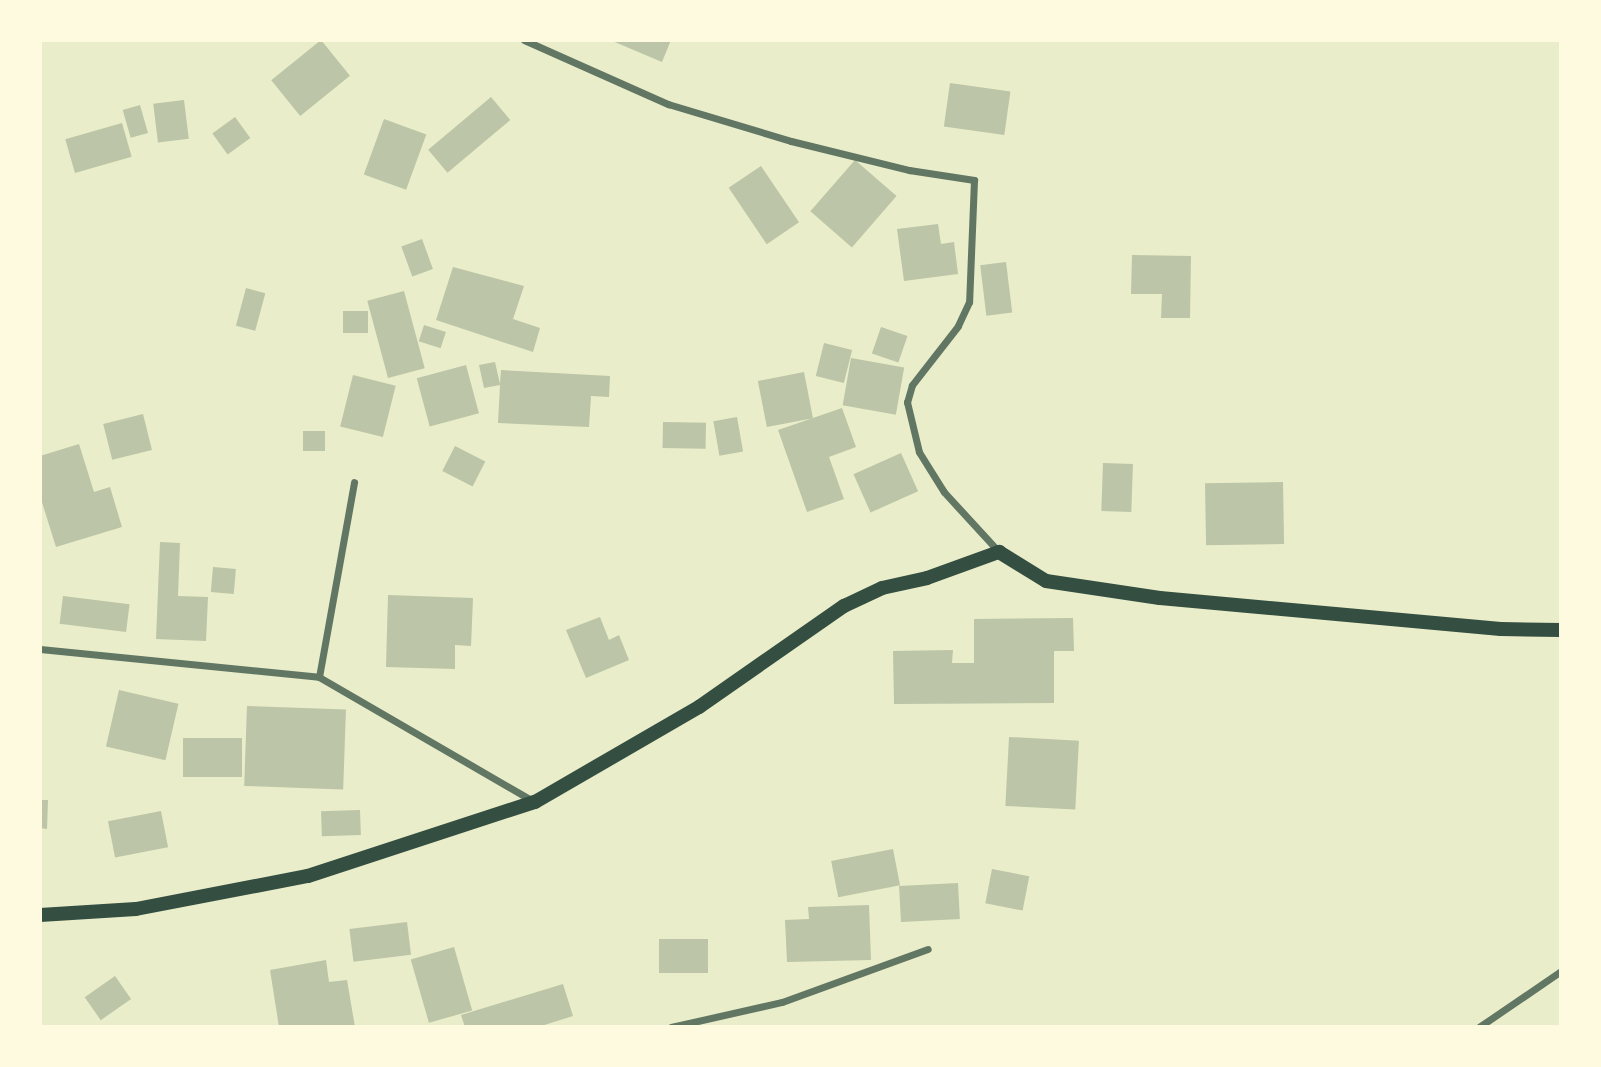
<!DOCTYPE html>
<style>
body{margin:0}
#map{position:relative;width:1601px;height:1067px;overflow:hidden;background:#e9edc9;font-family:"Roboto Condensed",sans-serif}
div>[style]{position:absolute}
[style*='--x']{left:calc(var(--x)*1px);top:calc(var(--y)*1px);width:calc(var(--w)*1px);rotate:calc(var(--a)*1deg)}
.building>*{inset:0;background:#bcc5a7;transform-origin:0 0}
.minor>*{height:7px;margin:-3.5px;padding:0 3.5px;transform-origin:3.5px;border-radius:3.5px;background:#617663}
.secondary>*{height:14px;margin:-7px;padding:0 7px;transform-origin:7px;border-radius:7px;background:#344e41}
span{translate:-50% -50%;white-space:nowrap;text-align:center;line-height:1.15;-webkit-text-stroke:5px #fefae0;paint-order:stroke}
.frame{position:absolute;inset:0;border:42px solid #fefae0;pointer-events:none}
</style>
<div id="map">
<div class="building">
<i style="left:321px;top:40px;width:46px;height:64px;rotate:51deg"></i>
<i style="clip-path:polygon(610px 40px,671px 40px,662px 62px)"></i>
<i style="left:950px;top:83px;width:61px;height:44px;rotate:8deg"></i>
<i style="left:491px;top:97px;width:30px;height:82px;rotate:50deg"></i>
<i style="left:184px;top:100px;width:39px;height:31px;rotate:83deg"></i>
<i style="left:140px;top:105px;width:29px;height:18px;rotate:74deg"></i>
<i style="left:235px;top:117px;width:26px;height:28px;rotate:54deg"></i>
<i style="left:384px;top:119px;width:45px;height:59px;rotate:20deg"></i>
<i style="left:122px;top:123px;width:35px;height:59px;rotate:74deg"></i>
<i style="left:855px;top:160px;width:55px;height:68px;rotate:41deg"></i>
<i style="left:761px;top:166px;width:68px;height:39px;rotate:56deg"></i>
<i style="clip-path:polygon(938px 224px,941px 244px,954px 242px,958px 274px,904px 281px,897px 229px)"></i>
<i style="left:422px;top:239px;width:32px;height:22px;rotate:70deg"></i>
<i style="clip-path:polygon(1132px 255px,1191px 256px,1190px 318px,1161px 318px,1162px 294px,1131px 294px)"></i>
<i style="left:1006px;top:262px;width:51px;height:26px;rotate:83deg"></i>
<i style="clip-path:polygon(453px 267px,524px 286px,513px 319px,540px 328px,533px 352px,436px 320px)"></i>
<i style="left:246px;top:288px;width:20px;height:39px;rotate:15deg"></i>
<i style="left:404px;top:291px;width:80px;height:38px;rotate:75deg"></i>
<i style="left:343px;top:311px;width:25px;height:22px"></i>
<i style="left:424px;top:325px;width:23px;height:17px;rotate:18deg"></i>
<i style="left:881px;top:327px;width:28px;height:28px;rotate:19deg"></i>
<i style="left:824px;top:343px;width:29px;height:34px;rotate:14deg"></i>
<i style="left:851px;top:358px;width:54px;height:48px;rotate:10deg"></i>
<i style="clip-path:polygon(495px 362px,500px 384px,501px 370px,610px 376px,609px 397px,591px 396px,589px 427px,498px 423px,500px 385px,484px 388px,479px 365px)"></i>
<i style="left:466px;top:365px;width:50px;height:51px;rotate:75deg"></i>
<i style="left:804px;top:372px;width:47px;height:47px;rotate:79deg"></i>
<i style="left:353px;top:375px;width:44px;height:53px;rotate:14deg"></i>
<i style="clip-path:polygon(842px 408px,856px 447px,829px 457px,844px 499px,807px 512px,778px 430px)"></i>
<i style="left:143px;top:414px;width:37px;height:41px;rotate:76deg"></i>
<i style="left:737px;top:417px;width:35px;height:24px;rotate:80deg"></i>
<i style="left:663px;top:422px;width:43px;height:26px;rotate:1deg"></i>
<i style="left:303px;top:431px;width:22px;height:20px"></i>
<i style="clip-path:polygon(79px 444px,94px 492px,110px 487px,122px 527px,56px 547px,40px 496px,40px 456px)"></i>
<i style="left:455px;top:446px;width:34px;height:28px;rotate:27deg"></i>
<i style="left:901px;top:453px;width:42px;height:52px;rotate:66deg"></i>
<i style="left:1103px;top:463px;width:30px;height:48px;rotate:2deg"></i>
<i style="left:1283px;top:482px;width:62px;height:78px;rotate:89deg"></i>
<i style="clip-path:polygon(160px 542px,180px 543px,178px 596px,208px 597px,206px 641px,156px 639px)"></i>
<i style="left:213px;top:567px;width:23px;height:25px;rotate:5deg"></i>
<i style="clip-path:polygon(388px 595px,473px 598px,471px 646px,455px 645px,455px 669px,386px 667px)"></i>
<i style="left:63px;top:596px;width:67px;height:28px;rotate:7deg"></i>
<i style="clip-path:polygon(600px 617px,609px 640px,619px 635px,629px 660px,586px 678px,566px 630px)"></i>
<i style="clip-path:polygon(1073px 618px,1074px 651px,1054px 651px,1054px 703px,894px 704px,893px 651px,953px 650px,952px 663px,974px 663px,974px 619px)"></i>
<i style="left:119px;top:690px;width:61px;height:58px;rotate:13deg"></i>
<i style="left:247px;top:706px;width:99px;height:80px;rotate:2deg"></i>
<i style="left:1009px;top:737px;width:70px;height:69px;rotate:3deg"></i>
<i style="left:183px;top:738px;width:59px;height:39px"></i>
<i style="clip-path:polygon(40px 800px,48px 800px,47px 829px,40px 828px)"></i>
<i style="left:360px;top:810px;width:25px;height:39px;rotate:88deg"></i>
<i style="left:161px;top:811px;width:37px;height:54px;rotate:79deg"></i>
<i style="left:893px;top:849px;width:37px;height:63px;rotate:79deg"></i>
<i style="left:992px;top:869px;width:38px;height:35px;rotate:11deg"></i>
<i style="left:958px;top:883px;width:36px;height:59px;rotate:87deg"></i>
<i style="clip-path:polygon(869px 905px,871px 960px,787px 962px,785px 920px,809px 919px,808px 907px)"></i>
<i style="left:407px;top:922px;width:33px;height:58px;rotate:83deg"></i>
<i style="left:659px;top:939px;width:49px;height:34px"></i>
<i style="left:454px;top:947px;width:66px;height:45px;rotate:74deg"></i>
<i style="clip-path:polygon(326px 960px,329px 982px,347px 980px,355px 1027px,279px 1027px,270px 970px)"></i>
<i style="left:115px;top:976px;width:28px;height:37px;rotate:55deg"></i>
<i style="clip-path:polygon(563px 984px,573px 1016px,538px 1027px,465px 1027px,461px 1015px)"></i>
</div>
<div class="minor">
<i style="--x:524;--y:40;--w:158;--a:24"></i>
<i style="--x:668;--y:104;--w:128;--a:16.7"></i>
<i style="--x:791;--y:141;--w:122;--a:13.8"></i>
<i style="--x:909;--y:170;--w:66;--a:8.7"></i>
<i style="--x:974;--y:180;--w:122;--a:92.3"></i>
<i style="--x:969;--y:302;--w:26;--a:115"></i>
<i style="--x:958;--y:326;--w:75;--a:127.9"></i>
<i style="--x:912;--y:385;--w:18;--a:106"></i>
<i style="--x:907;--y:402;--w:51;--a:76.5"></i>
<i style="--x:919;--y:452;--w:47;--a:58"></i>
<i style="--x:944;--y:492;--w:81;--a:47.5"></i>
<i style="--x:40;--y:649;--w:280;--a:5.7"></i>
<i style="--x:319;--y:677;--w:247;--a:30.1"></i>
<i style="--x:319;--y:677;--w:198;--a:-79.8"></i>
<i style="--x:671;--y:1027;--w:114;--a:-12.7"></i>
<i style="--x:782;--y:1002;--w:155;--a:-20"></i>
<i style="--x:1479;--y:1027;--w:99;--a:-34.3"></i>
</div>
<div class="secondary">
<i style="--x:40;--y:915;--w:96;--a:-3.6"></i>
<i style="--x:136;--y:909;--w:175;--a:-10.9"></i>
<i style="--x:308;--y:876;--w:239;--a:-18.1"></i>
<i style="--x:535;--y:802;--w:190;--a:-30.1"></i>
<i style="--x:699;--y:707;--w:177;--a:-34.9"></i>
<i style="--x:844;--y:606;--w:42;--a:-25.3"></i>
<i style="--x:882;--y:588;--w:46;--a:-12.5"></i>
<i style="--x:927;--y:578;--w:77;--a:-19.9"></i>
<i style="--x:999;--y:552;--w:55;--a:31.7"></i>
<i style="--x:1046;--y:581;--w:115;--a:8.5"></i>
<i style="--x:1160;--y:598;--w:342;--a:5.2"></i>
<i style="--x:1501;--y:629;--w:60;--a:1"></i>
</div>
<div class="frame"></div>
</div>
